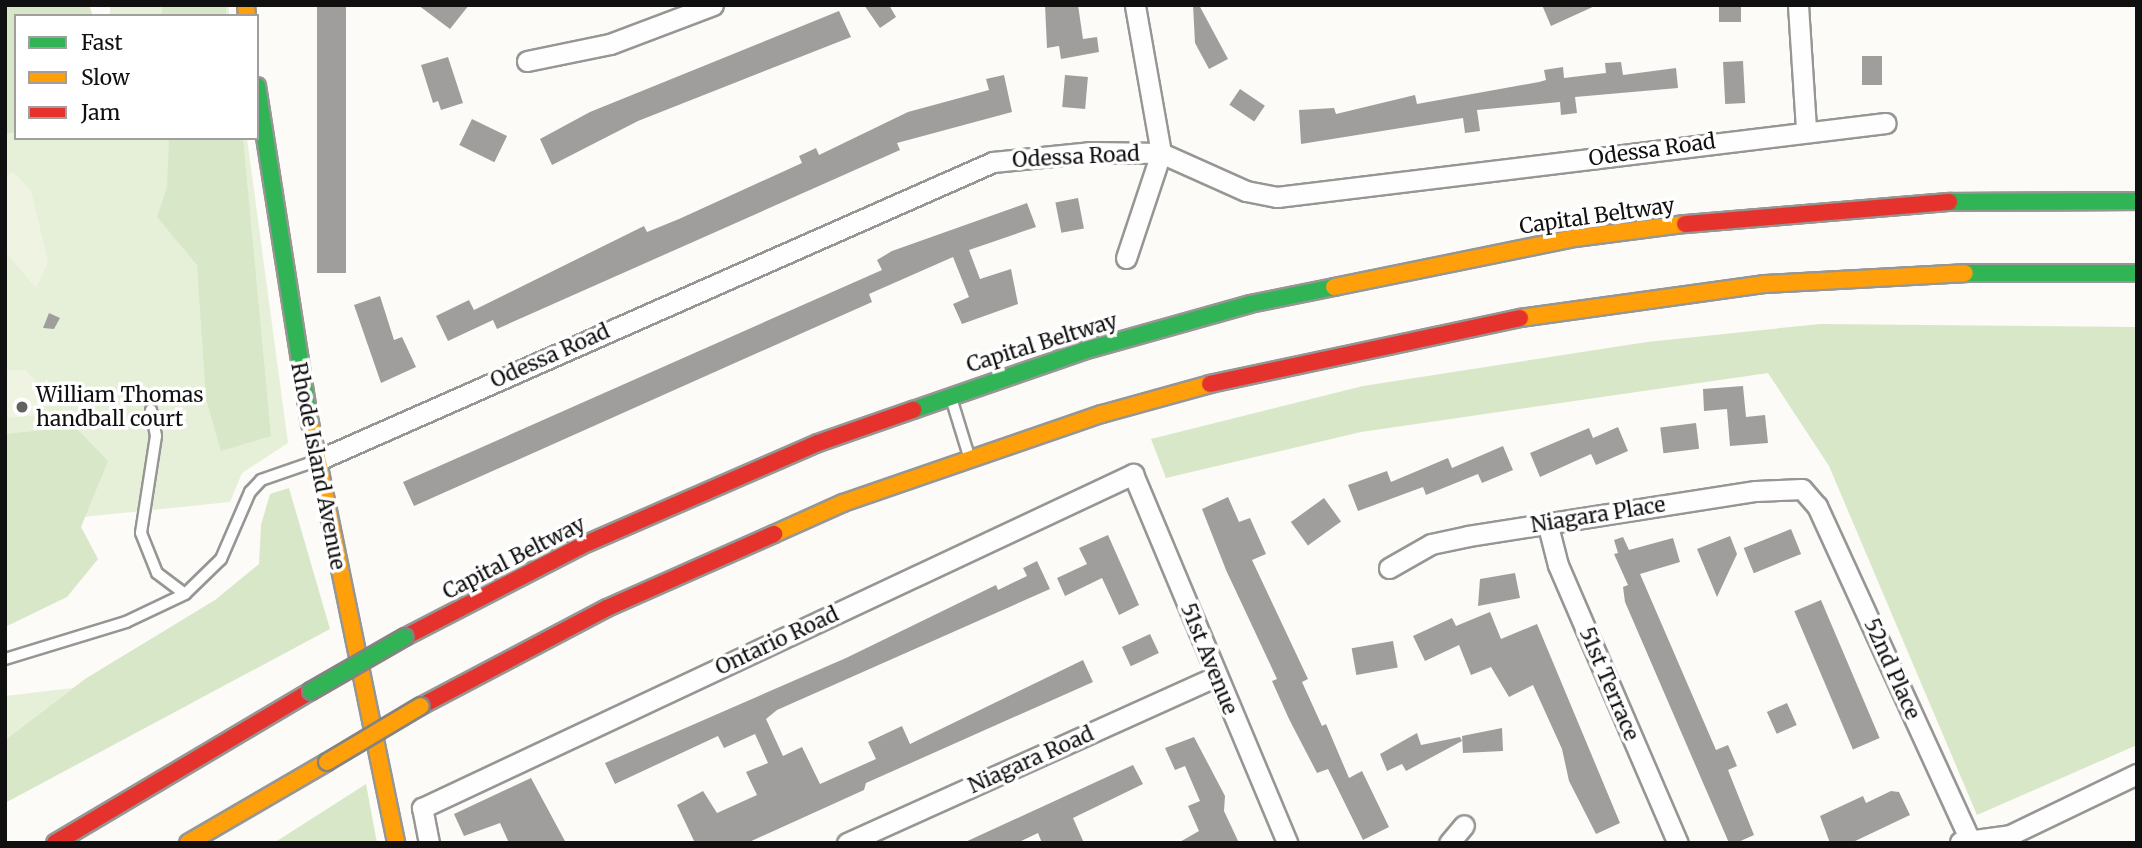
<!DOCTYPE html>
<style>
body{margin:0}
#map{position:relative;width:2142px;height:848px;overflow:hidden;background:#fcfbf7;font-family:Merriweather,serif}
div>[style]{position:absolute}
[style*='--x']{left:calc(var(--x)*1px);top:calc(var(--y)*1px);width:calc(var(--w)*1px);rotate:calc(var(--a)*1deg)}
.green>*{inset:0;background:#e6f0d9;transform-origin:0 0}
.forest>*{inset:0;background:#d7e7c7;transform-origin:0 0}
.pitch>*{inset:0;background:#eff4e2}
.building>*{inset:0;background:#a09e9c;transform-origin:0 0}
.roads{filter:drop-shadow(2px 0 #969694) drop-shadow(-2px 0 #969694) drop-shadow(0 2px #969694) drop-shadow(0 -2px #969694)}
.lane>*{height:10px;margin:-5px;padding:0 5px;transform-origin:5px;border-radius:5px;background:#fffefe}
.street>*{height:19px;margin:-9.5px;padding:0 9.5px;transform-origin:9.5px;border-radius:9.5px;background:#fffefe}
.fast>*{height:16px;margin:-8px;padding:0 8px;transform-origin:8px;border-radius:8px;background:#30b455}
.slow>*{height:16px;margin:-8px;padding:0 8px;transform-origin:8px;border-radius:8px;background:#ff9f0a}
.jam>*{height:16px;margin:-8px;padding:0 8px;transform-origin:8px;border-radius:8px;background:#e5322d}
.bridges{filter:drop-shadow(2px 0 #848381) drop-shadow(-2px 0 #848381) drop-shadow(0 2px #848381) drop-shadow(0 -2px #848381)}
.fast-bridge>*{height:16px;margin:-8px;padding:0 8px;transform-origin:8px;border-radius:8px;background:#30b455}
.slow-bridge>*{height:16px;margin:-8px;padding:0 8px;transform-origin:8px;border-radius:8px;background:#ff9f0a}
.dots>*{width:19px;height:19px;translate:-50% -50%;box-sizing:border-box;border:4px solid #fff;border-radius:50%}
span{translate:-50% -50%;white-space:nowrap;text-align:center;line-height:1.15;-webkit-text-stroke:7px #fff;paint-order:stroke}
.street-label{font-size:21px;color:#101010}
.poi-label{font-size:21px;color:#101010}
.left{translate:0 -50%;text-align:left}
.frame{position:absolute;inset:0;border:7px solid #101010;pointer-events:none}
.legend{position:absolute;left:14px;top:14px;width:245px;height:126px;box-sizing:border-box;background:#fff;border:2px solid #9f9f9f;margin:0;padding:9px 12px;list-style:none;font-size:21px;color:#101010}
.legend li{display:flex;align-items:center;gap:14px;height:35px}
.legend b{width:35px;border:2px solid #9f9f9f}
</style>
<div id="map">
<div class="green">
<i style="left:110px;top:5px;width:119px;height:11px"></i>
<i style="clip-path:polygon(16px 94px,16px 138px,247px 138px,288px 443px,242px 473px,230px 502px,5px 525px,5px 96px)"></i>
<i style="clip-path:polygon(73px 688px,5px 740px,5px 696px)"></i>
</div>
<div class="forest">
<i style="clip-path:polygon(5px 5px,89px 5px,93px 16px,16px 16px,16px 132px,5px 134px)"></i>
<i style="left:162px;top:5px;width:64px;height:11px"></i>
<i style="clip-path:polygon(169px 138px,243px 138px,271px 436px,221px 451px,206px 399px,197px 265px,157px 217px,167px 187px)"></i>
<i style="clip-path:polygon(1820px 324px,2137px 327px,2137px 745px,1977px 815px,1829px 466px,1768px 373px,1361px 432px,1166px 478px,1151px 439px,1363px 386px,1647px 342px)"></i>
<i style="clip-path:polygon(75px 427px,108px 461px,81px 527px,98px 559px,67px 597px,5px 627px,5px 434px)"></i>
<i style="clip-path:polygon(289px 488px,330px 629px,5px 803px,5px 740px,85px 679px,215px 600px,259px 564px,261px 525px,270px 494px)"></i>
<i style="clip-path:polygon(366px 784px,377px 843px,273px 843px,277px 841px)"></i>
</div>
<div class="pitch">
<i style="clip-path:polygon(13px 172px,31px 191px,48px 262px,36px 288px,5px 251px,5px 176px)"></i>
<i style="clip-path:polygon(5px 370px,25px 370px,35px 380px,40px 415px,5px 418px)"></i>
</div>
<div class="building">
<i style="left:317px;top:5px;width:29px;height:268px"></i>
<i style="clip-path:polygon(418px 5px,469px 5px,450px 29px)"></i>
<i style="clip-path:polygon(864px 5px,889px 5px,896px 17px,880px 28px)"></i>
<i style="clip-path:polygon(1045px 5px,1078px 5px,1083px 39px,1097px 37px,1099px 52px,1061px 59px,1059px 46px,1047px 48px)"></i>
<i style="clip-path:polygon(1193px 5px,1199px 5px,1228px 59px,1209px 69px,1195px 43px)"></i>
<i style="clip-path:polygon(1542px 5px,1597px 5px,1551px 26px)"></i>
<i style="left:1719px;top:5px;width:22px;height:17px"></i>
<i style="clip-path:polygon(839px 11px,851px 37px,638px 121px,552px 165px,540px 139px,590px 112px)"></i>
<i style="left:1862px;top:56px;width:20px;height:29px"></i>
<i style="clip-path:polygon(448px 57px,463px 103px,441px 110px,438px 101px,433px 103px,421px 65px)"></i>
<i style="left:1743px;top:61px;width:42px;height:20px;rotate:87deg"></i>
<i style="clip-path:polygon(1621px 62px,1623px 75px,1676px 68px,1678px 88px,1575px 97px,1577px 113px,1561px 115px,1560px 102px,1477px 110px,1480px 131px,1465px 133px,1463px 118px,1301px 144px,1299px 110px,1334px 108px,1336px 114px,1415px 95px,1417px 104px,1539px 82px,1546px 80px,1544px 70px,1563px 67px,1564px 78px,1606px 73px,1605px 63px)"></i>
<i style="clip-path:polygon(1004px 75px,1012px 112px,897px 143px,900px 150px,497px 329px,493px 320px,448px 341px,436px 316px,469px 300px,474px 310px,644px 226px,647px 232px,679px 219px,802px 163px,799px 156px,816px 148px,819px 155px,908px 112px,989px 90px,986px 79px)"></i>
<i style="left:1065px;top:75px;width:23px;height:32px;rotate:5deg"></i>
<i style="left:1240px;top:89px;width:30px;height:19px;rotate:34deg"></i>
<i style="left:472px;top:119px;width:39px;height:29px;rotate:26deg"></i>
<i style="left:1078px;top:198px;width:31px;height:23px;rotate:79deg"></i>
<i style="clip-path:polygon(1027px 203px,1036px 227px,969px 250px,980px 279px,1011px 269px,1018px 304px,962px 324px,953px 304px,969px 297px,953px 257px,869px 294px,872px 302px,414px 506px,403px 482px,882px 270px,877px 260px,892px 251px)"></i>
<i style="clip-path:polygon(380px 296px,394px 340px,402px 337px,416px 367px,381px 383px,354px 305px)"></i>
<i style="clip-path:polygon(49px 313px,60px 318px,54px 329px,43px 328px)"></i>
<i style="clip-path:polygon(1743px 386px,1746px 417px,1765px 415px,1768px 443px,1730px 446px,1727px 409px,1704px 411px,1703px 389px)"></i>
<i style="left:1696px;top:423px;width:26px;height:36px;rotate:83deg"></i>
<i style="clip-path:polygon(1618px 427px,1628px 451px,1596px 465px,1591px 454px,1540px 477px,1530px 453px,1589px 428px,1593px 438px)"></i>
<i style="clip-path:polygon(1503px 446px,1513px 470px,1482px 483px,1478px 474px,1426px 495px,1423px 487px,1358px 511px,1348px 485px,1387px 471px,1391px 482px,1448px 458px,1452px 468px)"></i>
<i style="clip-path:polygon(1228px 497px,1239px 522px,1250px 518px,1266px 554px,1252px 560px,1308px 679px,1302px 682px,1322px 726px,1326px 724px,1349px 778px,1362px 771px,1389px 827px,1363px 840px,1328px 769px,1317px 773px,1289px 719px,1272px 681px,1277px 679px,1226px 570px,1202px 509px)"></i>
<i style="left:1324px;top:498px;width:29px;height:41px;rotate:54deg"></i>
<i style="left:1791px;top:529px;width:27px;height:51px;rotate:68deg"></i>
<i style="clip-path:polygon(1108px 535px,1139px 605px,1119px 615px,1102px 578px,1065px 596px,1057px 578px,1087px 564px,1079px 548px)"></i>
<i style="clip-path:polygon(1730px 536px,1737px 554px,1717px 597px,1697px 549px)"></i>
<i style="clip-path:polygon(1623px 537px,1629px 550px,1673px 538px,1680px 562px,1640px 574px,1716px 750px,1728px 745px,1737px 766px,1728px 770px,1754px 835px,1736px 843px,1729px 843px,1625px 602px,1623px 587px,1628px 585px,1614px 554px,1618px 553px,1614px 540px)"></i>
<i style="clip-path:polygon(1037px 561px,1050px 589px,777px 710px,766px 719px,783px 756px,802px 747px,820px 784px,876px 759px,868px 742px,902px 726px,910px 744px,1083px 660px,1093px 682px,866px 783px,864px 790px,747px 843px,695px 843px,677px 805px,703px 791px,717px 813px,757px 795px,746px 772px,768px 763px,755px 734px,724px 748px,718px 736px,615px 784px,605px 763px,846px 658px,996px 585px,998px 590px,1027px 576px,1023px 568px)"></i>
<i style="clip-path:polygon(1515px 573px,1520px 598px,1478px 606px,1480px 579px)"></i>
<i style="left:1821px;top:600px;width:150px;height:29px;rotate:67deg"></i>
<i style="clip-path:polygon(1490px 612px,1501px 639px,1537px 624px,1620px 823px,1596px 834px,1569px 781px,1562px 749px,1533px 685px,1509px 697px,1491px 667px,1471px 675px,1459px 645px,1425px 661px,1413px 636px,1452px 618px,1456px 626px)"></i>
<i style="left:1150px;top:634px;width:21px;height:31px;rotate:65deg"></i>
<i style="left:1393px;top:641px;width:27px;height:42px;rotate:80deg"></i>
<i style="left:1787px;top:703px;width:24px;height:22px;rotate:66deg"></i>
<i style="clip-path:polygon(1502px 728px,1503px 751px,1463px 753px,1462px 736px)"></i>
<i style="clip-path:polygon(1417px 733px,1421px 745px,1460px 737px,1462px 741px,1406px 771px,1402px 764px,1387px 771px,1380px 754px)"></i>
<i style="clip-path:polygon(1194px 737px,1225px 796px,1224px 811px,1239px 843px,1178px 843px,1199px 831px,1188px 806px,1200px 801px,1185px 766px,1175px 770px,1165px 748px)"></i>
<i style="clip-path:polygon(1133px 765px,1143px 784px,1073px 818px,1084px 843px,1042px 843px,1038px 833px,1017px 843px,963px 843px)"></i>
<i style="clip-path:polygon(531px 778px,566px 843px,509px 843px,500px 823px,464px 836px,454px 814px)"></i>
<i style="clip-path:polygon(1891px 791px,1899px 792px,1910px 815px,1851px 843px,1830px 843px,1820px 816px,1863px 796px,1866px 803px)"></i>
</div>
<div class="roads">
<div class="lane">
<i style="--x:952;--y:401;--w:54;--a:72.9"></i>
<i style="--x:151;--y:410;--w:26;--a:79"></i>
<i style="--x:156;--y:436;--w:98;--a:98.8"></i>
<i style="--x:141;--y:533;--w:43;--a:68.2"></i>
<i style="--x:157;--y:573;--w:35;--a:37"></i>
<i style="--x:5;--y:659;--w:127;--a:-17"></i>
<i style="--x:126;--y:622;--w:65;--a:-25.4"></i>
<i style="--x:185;--y:594;--w:50;--a:-44.2"></i>
<i style="--x:221;--y:559;--w:73;--a:-66.6"></i>
<i style="--x:250;--y:492;--w:16;--a:-47"></i>
<i style="--x:261;--y:480;--w:58;--a:-19.1"></i>
</div>
<div class="street">
<i style="--x:1798;--y:5;--w:124;--a:86.3"></i>
<i style="--x:527;--y:61;--w:85;--a:-11.6"></i>
<i style="--x:610;--y:44;--w:110;--a:-20.7"></i>
<i style="--x:1126;--y:258;--w:111;--a:-71.6"></i>
<i style="--x:1161;--y:153;--w:150;--a:-100"></i>
<i style="--x:316;--y:461;--w:740;--a:-23.83"></i>
<i style="--x:993;--y:162;--w:99;--a:-5.8"></i>
<i style="--x:1091;--y:152;--w:70;--a:0.8"></i>
<i style="--x:1161;--y:153;--w:93;--a:24.1"></i>
<i style="--x:1246;--y:191;--w:32;--a:11"></i>
<i style="--x:1277;--y:197;--w:613;--a:-6.93"></i>
<i style="--x:1547;--y:522;--w:44;--a:75.7"></i>
<i style="--x:1558;--y:565;--w:303;--a:66.7"></i>
<i style="--x:1389;--y:568;--w:48;--a:-29.7"></i>
<i style="--x:1431;--y:544;--w:38;--a:-12"></i>
<i style="--x:1468;--y:536;--w:291;--a:-8.9"></i>
<i style="--x:1756;--y:491;--w:46;--a:-2.5"></i>
<i style="--x:1802;--y:489;--w:23;--a:49"></i>
<i style="--x:1817;--y:506;--w:371;--a:65.4"></i>
<i style="--x:1960;--y:842;--w:50;--a:-8"></i>
<i style="--x:2010;--y:835;--w:141;--a:-25.7"></i>
<i style="--x:429;--y:843;--w:36;--a:-101"></i>
<i style="--x:422;--y:808;--w:786;--a:-25.16"></i>
<i style="--x:1133;--y:474;--w:400;--a:67.3"></i>
<i style="--x:847;--y:843;--w:404;--a:-24.3"></i>
<i style="--x:1449;--y:843;--w:23;--a:-50"></i>
</div>
<div class="fast">
<i style="--x:257;--y:86;--w:341;--a:81.1"></i>
<i style="--x:1949;--y:202;--w:188;--a:-0.3"></i>
<i style="--x:1965;--y:273;--w:172;--a:0"></i>
<i style="--x:913;--y:410;--w:180;--a:-19.1"></i>
<i style="--x:1083;--y:351;--w:173;--a:-15.7"></i>
<i style="--x:1250;--y:304;--w:86;--a:-11.4"></i>
</div>
<div class="slow">
<i style="--x:246;--y:5;--w:11;--a:85"></i>
<i style="--x:1334;--y:287;--w:246;--a:-11.5"></i>
<i style="--x:1575;--y:238;--w:111;--a:-7.3"></i>
<i style="--x:1520;--y:318;--w:246;--a:-7.9"></i>
<i style="--x:1764;--y:284;--w:201;--a:-3.1"></i>
<i style="--x:310;--y:423;--w:429;--a:78.4"></i>
<i style="--x:774;--y:534;--w:76;--a:-24.2"></i>
<i style="--x:843;--y:503;--w:274;--a:-19"></i>
<i style="--x:1102;--y:414;--w:112;--a:-15.5"></i>
<i style="--x:188;--y:843;--w:161;--a:-30.2"></i>
</div>
<div class="jam">
<i style="--x:1685;--y:224;--w:265;--a:-4.8"></i>
<i style="--x:1210;--y:384;--w:317;--a:-12"></i>
<i style="--x:405;--y:637;--w:198;--a:-27.3"></i>
<i style="--x:581;--y:546;--w:258;--a:-23.5"></i>
<i style="--x:818;--y:443;--w:101;--a:-19.2"></i>
<i style="--x:421;--y:706;--w:210;--a:-27.8"></i>
<i style="--x:607;--y:608;--w:183;--a:-23.9"></i>
<i style="--x:55;--y:843;--w:298;--a:-30.7"></i>
</div>
</div>
<div class="bridges">
<div class="fast-bridge">
<i style="--x:311;--y:691;--w:108;--a:-29.9"></i>
</div>
<div class="slow-bridge">
<i style="--x:327;--y:762;--w:109;--a:-30.8"></i>
</div>
</div>
<div class="dots">
<i style="left:22px;top:407px;background:#636261"></i>
</div>
<div class="street-label">
<span style="left:1652px;top:150px;rotate:-8deg">Odessa Road</span>
<span style="left:1076px;top:157px;rotate:-3deg">Odessa Road</span>
<span style="left:1597px;top:216px;rotate:-8deg">Capital Beltway</span>
<span style="left:1042px;top:343px;rotate:-17deg">Capital Beltway</span>
<span style="left:550px;top:356px;rotate:-24deg">Odessa Road</span>
<span style="left:318px;top:466px;rotate:79deg">Rhode Island Avenue</span>
<span style="left:1598px;top:515px;rotate:-9deg">Niagara Place</span>
<span style="left:514px;top:558px;rotate:-27deg">Capital Beltway</span>
<span style="left:777px;top:641px;rotate:-25deg">Ontario Road</span>
<span style="left:1209px;top:659px;rotate:68deg">51st Avenue</span>
<span style="left:1892px;top:669px;rotate:66deg">52nd Place</span>
<span style="left:1609px;top:684px;rotate:67deg">51st Terrace</span>
<span style="left:1031px;top:760px;rotate:-24deg">Niagara Road</span>
</div>
<div class="poi-label">
<span class="left" style="left:36px;top:407px">William Thomas<br>handball court</span>
</div>
<div class="frame"></div>
<ul class="legend">
<li><b style="height:9px;background:#30b455"></b>Fast</li>
<li><b style="height:9px;background:#ff9f0a"></b>Slow</li>
<li><b style="height:9px;background:#e5322d"></b>Jam</li>
</ul>
</div>
